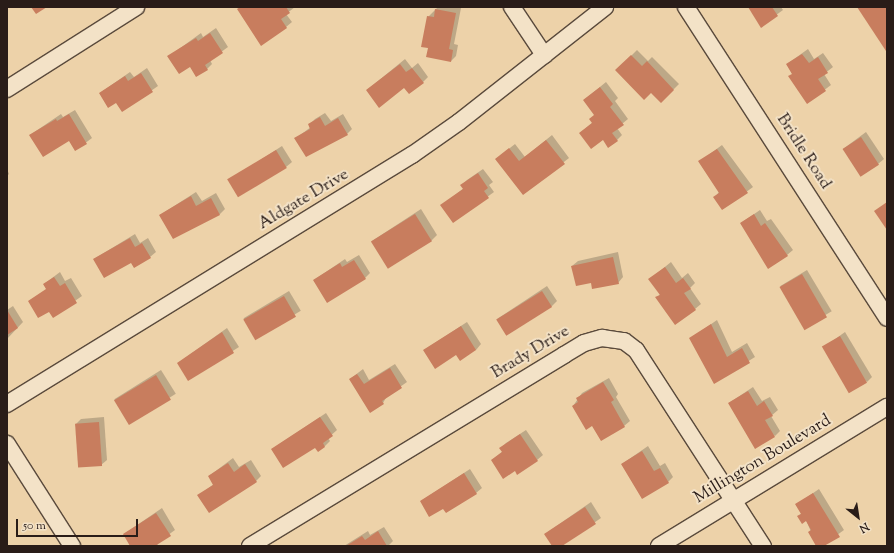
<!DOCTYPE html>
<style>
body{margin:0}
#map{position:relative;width:894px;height:553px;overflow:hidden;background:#edd2a9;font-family:"Sorts Mill Goudy",serif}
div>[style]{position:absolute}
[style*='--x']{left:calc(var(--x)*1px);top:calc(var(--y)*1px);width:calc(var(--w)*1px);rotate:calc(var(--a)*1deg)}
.shadow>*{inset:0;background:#0003;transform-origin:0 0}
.building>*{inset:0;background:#c87d5e;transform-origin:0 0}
.roads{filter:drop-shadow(1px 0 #5a4a3c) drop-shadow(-1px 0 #5a4a3c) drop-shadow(0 1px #5a4a3c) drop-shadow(0 -1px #5a4a3c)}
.minor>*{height:16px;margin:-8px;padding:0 8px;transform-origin:8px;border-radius:8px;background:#f3e2c7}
span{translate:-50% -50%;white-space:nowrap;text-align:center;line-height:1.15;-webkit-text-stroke:4px #f3e2c7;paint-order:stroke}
.street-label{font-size:17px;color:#291c18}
.frame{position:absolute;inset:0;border:8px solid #291c18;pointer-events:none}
.north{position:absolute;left:838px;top:497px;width:40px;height:40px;-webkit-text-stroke:3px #f3e2c7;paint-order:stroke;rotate:150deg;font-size:11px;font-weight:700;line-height:16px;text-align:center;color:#291c18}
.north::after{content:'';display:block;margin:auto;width:14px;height:18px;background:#291c18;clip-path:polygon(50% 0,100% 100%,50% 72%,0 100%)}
.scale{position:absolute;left:16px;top:519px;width:122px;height:18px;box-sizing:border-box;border:2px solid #291c18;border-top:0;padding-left:5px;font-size:12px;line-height:14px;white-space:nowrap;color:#291c18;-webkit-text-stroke:3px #f3e2c7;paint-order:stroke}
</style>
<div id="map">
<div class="shadow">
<i style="clip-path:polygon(240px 7px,295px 7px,286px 14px,292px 22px,286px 27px)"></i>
<i style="clip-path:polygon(438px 7px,461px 8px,454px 44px,458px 45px,456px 56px,451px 61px,429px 47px,428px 17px)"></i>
<i style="clip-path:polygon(749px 7px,781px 7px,783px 10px,761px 26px)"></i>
<i style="clip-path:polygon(216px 28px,228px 47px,210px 60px,212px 64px,207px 69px,168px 57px,201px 33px,203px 37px)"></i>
<i style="clip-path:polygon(808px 49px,814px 59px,823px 53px,833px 67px,824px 74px,831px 85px,807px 103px,787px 64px)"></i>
<i style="clip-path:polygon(637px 50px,648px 61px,652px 57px,679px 84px,661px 102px,651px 91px,617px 70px)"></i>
<i style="clip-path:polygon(405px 59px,412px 68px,418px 63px,428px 77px,423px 82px,367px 90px)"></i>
<i style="clip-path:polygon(147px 68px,158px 86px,122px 111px,116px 102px,100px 93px,130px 72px,134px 77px)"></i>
<i style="clip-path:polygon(606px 82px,618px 98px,615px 101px,628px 119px,617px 128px,622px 135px,617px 140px,580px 133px,593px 122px,595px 114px,584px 100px)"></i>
<i style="clip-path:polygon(75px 110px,92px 138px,76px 150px,69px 140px,30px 135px,61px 114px,63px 117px)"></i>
<i style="clip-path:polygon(325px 113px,331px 121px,343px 114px,352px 129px,347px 134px,296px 138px,311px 127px,309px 125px,315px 119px)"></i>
<i style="clip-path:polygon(866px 132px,884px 159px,878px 164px,843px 149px)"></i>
<i style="clip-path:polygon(552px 135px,569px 158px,523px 194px,496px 159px,515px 144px,525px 157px)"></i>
<i style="clip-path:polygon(722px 145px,753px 187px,723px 209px,715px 197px,719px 192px,699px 162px)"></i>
<i style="clip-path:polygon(282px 146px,292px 162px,286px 167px,229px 180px)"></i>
<i style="clip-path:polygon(7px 169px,9px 174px,7px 176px)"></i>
<i style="clip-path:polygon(483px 169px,493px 182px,489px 185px,494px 192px,453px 222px,442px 205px,464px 188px,462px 185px,467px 180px)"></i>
<i style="clip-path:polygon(196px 192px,202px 201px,216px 193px,225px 209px,220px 214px,173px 238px,160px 215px)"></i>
<i style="clip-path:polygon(421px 209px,437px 235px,431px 241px,372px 241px)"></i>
<i style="clip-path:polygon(760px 210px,767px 221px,771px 219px,793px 250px,787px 255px,741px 223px)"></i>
<i style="clip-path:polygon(135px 234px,140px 243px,148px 238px,156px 252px,150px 257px,131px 261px,94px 259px)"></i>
<i style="clip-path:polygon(618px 252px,623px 277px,618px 283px,592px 282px,572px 266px,578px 261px)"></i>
<i style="clip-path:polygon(359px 255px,370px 273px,365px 278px,314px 280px,345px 259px,347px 262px)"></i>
<i style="clip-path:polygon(671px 262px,682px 278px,688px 273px,695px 283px,690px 288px,701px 304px,695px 309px,657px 298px,660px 294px,650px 279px)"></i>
<i style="left:807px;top:270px;width:48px;height:31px;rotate:59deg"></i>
<i style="clip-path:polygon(60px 272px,65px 281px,71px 278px,82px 296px,53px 316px,49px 310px,29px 301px,51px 287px,44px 284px)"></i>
<i style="clip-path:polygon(547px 286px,557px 301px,552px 306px,497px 319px)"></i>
<i style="left:289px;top:291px;width:23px;height:53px;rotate:59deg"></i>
<i style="clip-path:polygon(13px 306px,23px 322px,7px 339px,7px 310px)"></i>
<i style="clip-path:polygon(717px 320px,732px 352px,747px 343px,755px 357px,715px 382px,691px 338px)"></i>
<i style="clip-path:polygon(467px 322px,481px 344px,476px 350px,457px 354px,424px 350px)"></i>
<i style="clip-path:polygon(227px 328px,239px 347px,188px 379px,178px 363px)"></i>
<i style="clip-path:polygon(845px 332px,872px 377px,867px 382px,824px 347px)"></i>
<i style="clip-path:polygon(395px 364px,407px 382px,387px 396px,383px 403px,350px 379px,363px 369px,369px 380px)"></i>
<i style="left:161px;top:370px;width:28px;height:55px;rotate:58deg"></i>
<i style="clip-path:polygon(609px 378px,618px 394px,616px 397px,630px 421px,624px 426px,592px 425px,573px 406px,582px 393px)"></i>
<i style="clip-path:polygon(753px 387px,762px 401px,770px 397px,778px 410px,771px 416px,780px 431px,775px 436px,729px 403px)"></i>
<i style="clip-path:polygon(326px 413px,337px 430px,328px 438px,330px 441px,325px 446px,318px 450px,315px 446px,272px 449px)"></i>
<i style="clip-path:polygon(104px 417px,107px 460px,101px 465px,76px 424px,81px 419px)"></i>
<i style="clip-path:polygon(526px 430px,543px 455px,537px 460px,492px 460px,503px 451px,501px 448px,506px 443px)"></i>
<i style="clip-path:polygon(648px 446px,660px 466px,665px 463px,673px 477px,668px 482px,622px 464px)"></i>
<i style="clip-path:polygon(233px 458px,239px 467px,251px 460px,261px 476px,256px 481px,199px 495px,214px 484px,209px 476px)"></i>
<i style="clip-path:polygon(470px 469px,482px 488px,476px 493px,446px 512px,443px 507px,421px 501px)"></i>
<i style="clip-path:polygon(819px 489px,844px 530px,822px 546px,817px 546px,806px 520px,798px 516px,802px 513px,797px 504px)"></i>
<i style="clip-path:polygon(591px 502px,601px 518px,560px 546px,553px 546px,545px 534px)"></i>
<i style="clip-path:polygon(162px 508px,175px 530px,157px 543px,158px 546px,132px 546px,124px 534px)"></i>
<i style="clip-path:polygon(384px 527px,393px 541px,388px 546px,344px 546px,368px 531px,370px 535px)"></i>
</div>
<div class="building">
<i style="clip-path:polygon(31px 7px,47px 7px,36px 14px)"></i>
<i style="clip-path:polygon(240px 7px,286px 7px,290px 13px,281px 19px,287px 28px,261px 46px,237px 9px)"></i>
<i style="clip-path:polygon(748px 7px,772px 7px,778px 16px,761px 28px)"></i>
<i style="clip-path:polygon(857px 7px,887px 7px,887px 50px,886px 51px)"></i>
<i style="clip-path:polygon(435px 9px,456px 13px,449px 49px,453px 50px,451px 62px,426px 57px,428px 48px,421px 47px,427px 16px,434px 17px)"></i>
<i style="clip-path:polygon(210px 33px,223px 53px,205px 65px,208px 70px,196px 77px,190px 67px,179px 74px,167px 56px,196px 38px,198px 41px)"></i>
<i style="clip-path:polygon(802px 54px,809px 63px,818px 57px,828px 73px,818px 79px,826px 91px,807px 104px,788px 76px,792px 74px,786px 64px)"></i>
<i style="clip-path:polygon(631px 55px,642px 66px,647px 61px,674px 90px,661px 103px,651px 93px,644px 100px,615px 70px)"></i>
<i style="clip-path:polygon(400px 64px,406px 72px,412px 68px,424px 83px,409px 94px,404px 88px,379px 108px,366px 90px)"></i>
<i style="clip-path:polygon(141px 73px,153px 92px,122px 112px,116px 103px,108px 108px,99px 93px,125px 76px,128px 81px)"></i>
<i style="clip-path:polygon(600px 87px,613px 104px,610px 107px,624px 125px,612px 133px,618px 141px,608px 148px,603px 140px,591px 149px,579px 133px,592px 123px,589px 119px,594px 115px,583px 100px)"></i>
<i style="clip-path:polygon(69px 114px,87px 144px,75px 151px,69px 141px,43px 157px,29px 135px,56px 119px,57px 121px)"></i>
<i style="clip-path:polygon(320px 117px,325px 126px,338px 118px,348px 135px,306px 157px,294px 138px,310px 129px,308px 124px)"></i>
<i style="left:861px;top:137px;width:33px;height:22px;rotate:57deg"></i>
<i style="clip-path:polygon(546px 140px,565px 164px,523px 195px,495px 159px,509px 148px,519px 161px)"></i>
<i style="clip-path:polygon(717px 149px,748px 193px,722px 210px,713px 197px,719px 193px,698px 161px)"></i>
<i style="left:276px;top:150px;width:21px;height:57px;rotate:59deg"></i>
<i style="clip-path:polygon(478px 173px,488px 188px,484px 191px,489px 198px,453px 223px,440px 205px,463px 189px,460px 185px)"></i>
<i style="clip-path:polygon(191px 196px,196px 206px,211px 198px,220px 215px,173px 239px,159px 215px)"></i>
<i style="clip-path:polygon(887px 202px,887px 230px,874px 211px)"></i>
<i style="left:415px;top:214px;width:32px;height:52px;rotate:58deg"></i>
<i style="clip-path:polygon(754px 214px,761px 226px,765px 223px,788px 256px,768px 269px,740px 223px)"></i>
<i style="clip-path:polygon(130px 238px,135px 247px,142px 243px,151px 258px,134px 268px,131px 263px,104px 278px,93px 259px)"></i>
<i style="clip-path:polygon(613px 257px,619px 284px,592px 289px,591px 283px,576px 286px,571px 266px)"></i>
<i style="clip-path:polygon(354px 260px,366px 279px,327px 303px,313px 280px,340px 263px,342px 267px)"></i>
<i style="clip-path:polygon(665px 267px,676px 283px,683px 278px,691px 289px,684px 293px,696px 310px,675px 325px,655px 297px,660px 295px,648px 279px)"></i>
<i style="left:802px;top:274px;width:50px;height:26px;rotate:60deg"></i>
<i style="clip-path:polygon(54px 277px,60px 286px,65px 283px,77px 303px,53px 318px,49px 312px,38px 318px,28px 301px,46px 289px,43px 284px)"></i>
<i style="left:542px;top:291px;width:19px;height:54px;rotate:58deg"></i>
<i style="left:284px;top:296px;width:24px;height:47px;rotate:60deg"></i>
<i style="clip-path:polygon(7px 310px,18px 328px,7px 335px)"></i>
<i style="clip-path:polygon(711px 324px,727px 357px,742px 348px,750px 363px,714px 384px,689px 338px)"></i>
<i style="clip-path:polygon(461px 326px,476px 350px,460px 361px,456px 355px,435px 369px,423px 350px)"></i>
<i style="clip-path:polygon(222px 332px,234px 353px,188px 381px,177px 363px)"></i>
<i style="left:840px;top:336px;width:54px;height:21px;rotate:60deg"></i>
<i style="clip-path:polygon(390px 368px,402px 388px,382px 401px,384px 404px,370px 413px,349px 379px,357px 374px,364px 384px)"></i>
<i style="left:156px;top:375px;width:29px;height:49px;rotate:59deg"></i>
<i style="clip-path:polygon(603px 382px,614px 400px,611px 402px,625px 427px,601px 441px,592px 426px,586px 430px,572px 406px,578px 402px,576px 398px)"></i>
<i style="clip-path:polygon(748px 391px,757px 406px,764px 401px,773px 416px,765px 420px,775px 437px,755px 449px,728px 403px)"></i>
<i style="clip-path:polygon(320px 417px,333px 436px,323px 443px,325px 447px,318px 452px,315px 448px,283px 468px,271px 449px)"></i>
<i style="left:99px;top:422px;width:44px;height:24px;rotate:86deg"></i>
<i style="clip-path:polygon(520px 434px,538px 461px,517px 475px,515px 471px,503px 479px,491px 460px,502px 452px,499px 448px)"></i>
<i style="clip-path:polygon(642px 451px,654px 471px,660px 468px,669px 483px,642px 499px,621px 464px)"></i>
<i style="clip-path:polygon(228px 463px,234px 472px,245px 464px,257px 482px,209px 513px,197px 495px,213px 485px,208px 476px)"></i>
<i style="clip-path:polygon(464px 473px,477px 494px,446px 513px,443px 509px,429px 517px,420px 501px)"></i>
<i style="clip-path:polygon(813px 493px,840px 537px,824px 546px,816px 546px,808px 532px,811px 530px,806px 521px,802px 524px,797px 516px,801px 514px,795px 504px)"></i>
<i style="clip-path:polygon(585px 507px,596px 524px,562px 546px,552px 546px,544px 534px)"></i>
<i style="clip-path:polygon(156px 513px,171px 536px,155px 546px,130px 546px,123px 534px)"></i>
<i style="clip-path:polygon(378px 531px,387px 546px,346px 546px,362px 536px,365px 540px)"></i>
</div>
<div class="roads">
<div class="minor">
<i style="--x:512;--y:7;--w:58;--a:56.3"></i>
<i style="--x:686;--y:7;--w:370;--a:57.1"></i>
<i style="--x:7;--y:89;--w:153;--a:-32.4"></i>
<i style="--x:7;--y:404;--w:475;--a:-31.6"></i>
<i style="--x:412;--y:155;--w:57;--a:-35.1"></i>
<i style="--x:459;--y:122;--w:186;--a:-38.2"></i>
<i style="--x:7;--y:444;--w:121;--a:57.5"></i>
<i style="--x:250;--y:546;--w:368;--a:-31.3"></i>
<i style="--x:564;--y:355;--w:23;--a:-31"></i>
<i style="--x:584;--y:343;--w:19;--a:-16"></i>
<i style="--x:602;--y:338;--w:22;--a:8"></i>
<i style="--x:624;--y:341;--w:15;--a:37"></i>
<i style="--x:636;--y:350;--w:234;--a:57.1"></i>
<i style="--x:659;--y:546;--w:267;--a:-31.4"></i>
</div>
</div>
<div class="street-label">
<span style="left:803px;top:152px;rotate:57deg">Bridle Road</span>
<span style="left:304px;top:200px;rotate:-31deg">Aldgate Drive</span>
<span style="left:531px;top:353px;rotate:-31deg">Brady Drive</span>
<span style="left:763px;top:460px;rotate:-31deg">Millington Boulevard</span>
</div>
<div class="frame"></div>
<div class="north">N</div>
<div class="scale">50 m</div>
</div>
